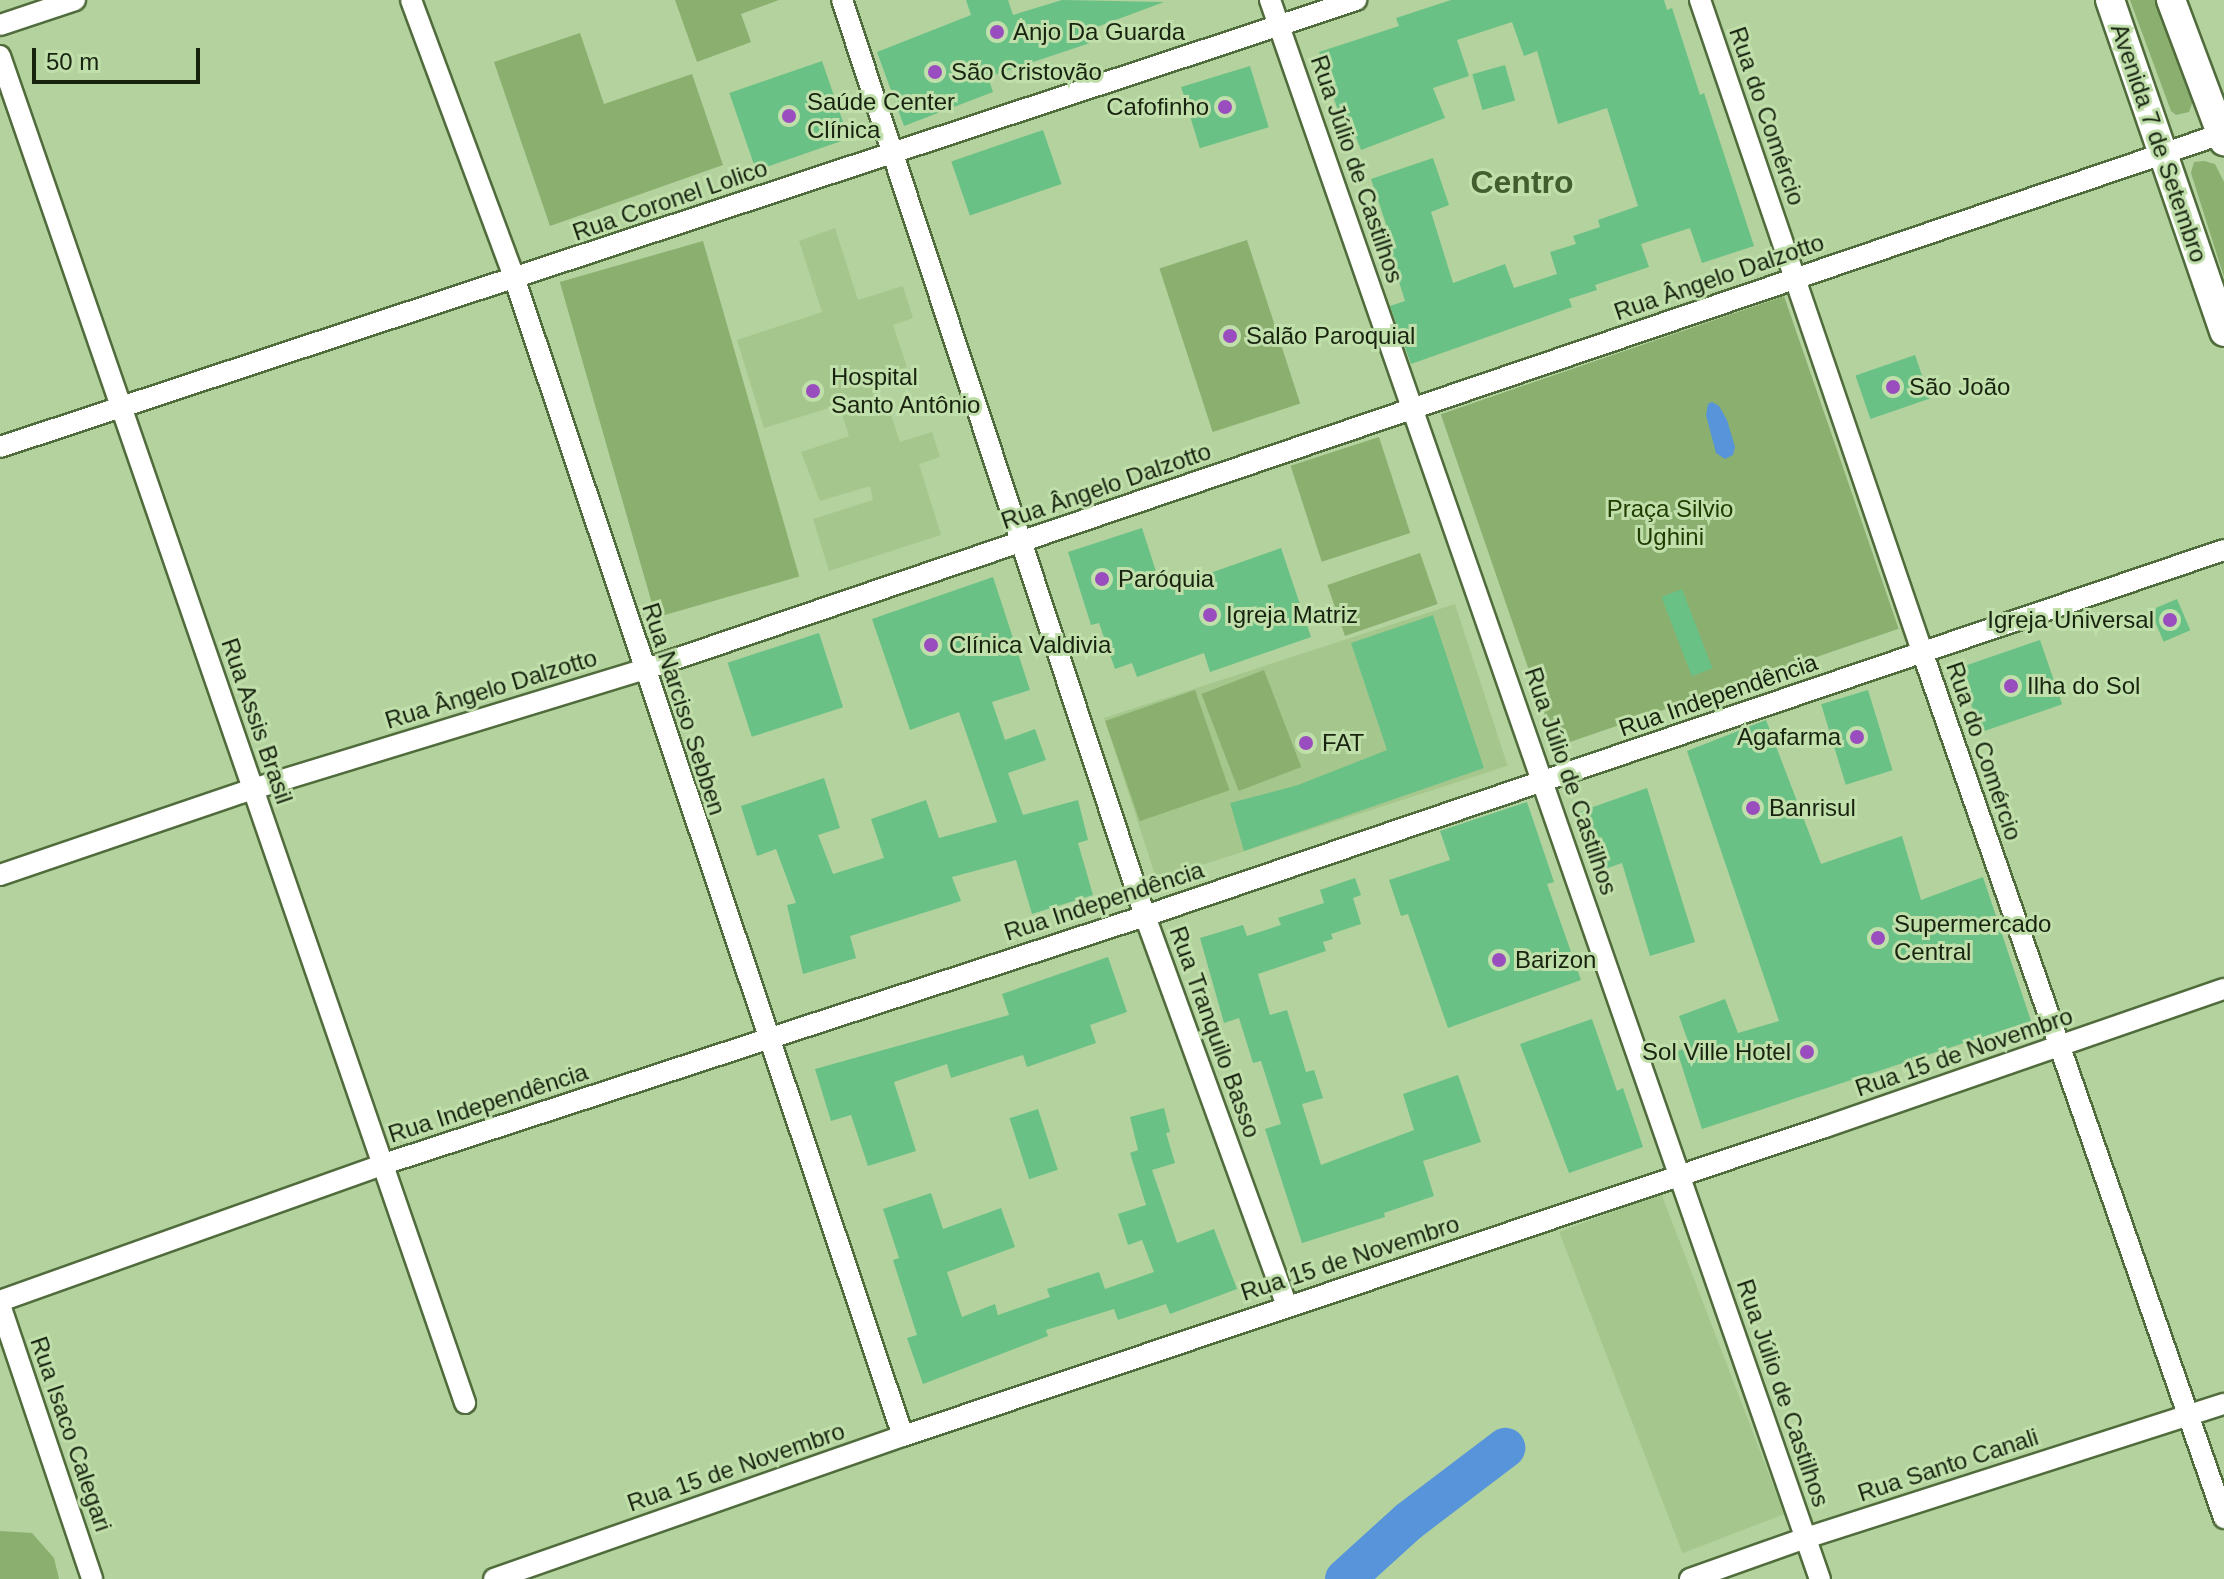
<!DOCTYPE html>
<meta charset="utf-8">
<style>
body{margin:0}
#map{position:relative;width:2224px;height:1579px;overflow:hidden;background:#b3d29e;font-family:Arial,sans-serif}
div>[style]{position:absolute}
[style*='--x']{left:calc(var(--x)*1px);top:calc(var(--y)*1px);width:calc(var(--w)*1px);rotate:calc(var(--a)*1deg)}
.built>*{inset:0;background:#a5c78d;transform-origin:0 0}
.green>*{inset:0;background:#8aaf6f;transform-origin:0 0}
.water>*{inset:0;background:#5894d9}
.river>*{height:40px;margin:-20px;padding:0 20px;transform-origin:20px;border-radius:20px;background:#5894d9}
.building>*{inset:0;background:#6ac186;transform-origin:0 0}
.roads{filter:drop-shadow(2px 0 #516c3c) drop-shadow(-2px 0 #516c3c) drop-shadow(0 2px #516c3c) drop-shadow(0 -2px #516c3c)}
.street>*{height:20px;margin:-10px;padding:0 10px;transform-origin:10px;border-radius:10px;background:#fff}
.secondary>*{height:28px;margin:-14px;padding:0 14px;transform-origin:14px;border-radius:14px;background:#fff}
.dots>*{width:22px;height:22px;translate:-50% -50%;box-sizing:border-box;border:4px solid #c0dfaa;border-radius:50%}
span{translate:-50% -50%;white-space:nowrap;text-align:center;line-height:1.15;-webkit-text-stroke:6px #c0dfaa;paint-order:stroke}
.poi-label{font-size:24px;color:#182410}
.left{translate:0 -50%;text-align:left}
.right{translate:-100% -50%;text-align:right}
.street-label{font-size:24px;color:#182410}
.park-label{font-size:24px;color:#213d01}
.district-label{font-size:32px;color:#425d2e;font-weight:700}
.scale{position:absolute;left:32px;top:48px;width:168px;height:36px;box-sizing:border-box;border:4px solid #182410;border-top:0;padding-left:10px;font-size:24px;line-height:28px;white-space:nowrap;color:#182410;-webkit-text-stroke:6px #c0dfaa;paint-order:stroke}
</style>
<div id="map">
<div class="built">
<i style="clip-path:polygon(835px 228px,858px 300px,903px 286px,913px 318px,893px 325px,907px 367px,870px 379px,880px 411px,889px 409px,900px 442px,932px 432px,940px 457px,919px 464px,941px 535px,829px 571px,813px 519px,873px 500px,870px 486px,820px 501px,801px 452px,849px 436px,839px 405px,764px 428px,737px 340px,822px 312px,799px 241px)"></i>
<i style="left:1455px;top:604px;width:170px;height:369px;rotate:72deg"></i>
<i style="left:1661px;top:1193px;width:344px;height:109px;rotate:69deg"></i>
</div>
<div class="green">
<i style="clip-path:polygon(675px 0,779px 0,741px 14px,751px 42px,697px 62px)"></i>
<i style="clip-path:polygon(2130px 0,2160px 0,2194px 98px,2189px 112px,2176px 115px,2171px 111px)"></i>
<i style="clip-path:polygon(580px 33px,604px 104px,692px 74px,723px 165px,550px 226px,494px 62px)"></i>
<i style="clip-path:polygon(2204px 161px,2215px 164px,2224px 182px,2224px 277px,2191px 173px,2194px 162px)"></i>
<i style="left:1247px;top:240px;width:172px;height:92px;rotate:72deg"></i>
<i style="left:703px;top:241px;width:349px;height:149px;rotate:74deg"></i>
<i style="left:1784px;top:296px;width:352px;height:363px;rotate:71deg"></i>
<i style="left:1379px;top:437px;width:101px;height:93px;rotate:72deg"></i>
<i style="left:1420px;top:553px;width:54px;height:98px;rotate:71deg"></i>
<i style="left:1264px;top:670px;width:104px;height:67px;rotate:69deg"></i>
<i style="left:1195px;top:690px;width:106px;height:95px;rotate:71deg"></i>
<i style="clip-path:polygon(0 1531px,32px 1533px,54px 1558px,59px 1579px,0 1579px)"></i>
</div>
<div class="water">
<i style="clip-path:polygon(1712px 402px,1719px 406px,1727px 420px,1735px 447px,1733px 455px,1725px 459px,1716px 453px,1706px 415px,1708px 404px)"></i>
</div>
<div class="river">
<i style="--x:1345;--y:1579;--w:86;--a:-42.2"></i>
<i style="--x:1409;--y:1521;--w:121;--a:-37.2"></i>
</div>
<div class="building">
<i style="clip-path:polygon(966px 0,1008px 0,1013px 15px,1062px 0,1164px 2px,1086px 31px,1090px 43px,988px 77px,993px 92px,904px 126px,877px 52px,971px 15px)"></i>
<i style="clip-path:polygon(1451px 0,1664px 0,1667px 10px,1672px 8px,1700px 95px,1704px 93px,1754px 246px,1702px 263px,1690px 228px,1641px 244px,1649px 267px,1595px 285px,1597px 290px,1569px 299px,1572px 307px,1411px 364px,1390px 306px,1405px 301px,1387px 243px,1392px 242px,1371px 179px,1433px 158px,1449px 205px,1431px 212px,1453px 283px,1505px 264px,1514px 288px,1557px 274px,1550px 252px,1576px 244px,1573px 236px,1600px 227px,1598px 220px,1638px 206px,1607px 108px,1558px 124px,1537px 51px,1524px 56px,1512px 22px,1457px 40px,1469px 76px,1433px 88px,1445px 118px,1361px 150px,1347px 114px,1340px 117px,1319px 52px,1399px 26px,1396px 18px)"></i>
<i style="left:822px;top:61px;width:82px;height:98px;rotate:71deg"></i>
<i style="left:1505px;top:65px;width:37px;height:34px;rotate:74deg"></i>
<i style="left:1250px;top:66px;width:64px;height:72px;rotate:73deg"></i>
<i style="left:1043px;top:130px;width:57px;height:97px;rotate:71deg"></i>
<i style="left:1915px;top:355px;width:46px;height:63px;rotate:71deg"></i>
<i style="clip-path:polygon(1142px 528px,1162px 590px,1281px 548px,1311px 637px,1210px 672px,1204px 653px,1137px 677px,1132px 663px,1115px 669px,1099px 623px,1091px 625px,1068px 552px)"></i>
<i style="clip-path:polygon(993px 577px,1030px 690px,992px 702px,1005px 740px,1035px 729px,1046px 760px,1008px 773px,1023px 815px,1078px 800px,1088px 840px,1078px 843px,1093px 895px,1032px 914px,1016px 860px,952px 877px,961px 901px,850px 936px,856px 958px,803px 974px,787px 905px,796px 903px,776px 849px,757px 856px,741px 806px,824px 778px,840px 828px,818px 835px,833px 874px,884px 858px,871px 819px,926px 800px,939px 838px,997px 822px,959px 712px,910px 730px,872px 619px)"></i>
<i style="left:1682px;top:589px;width:85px;height:22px;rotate:69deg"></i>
<i style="left:2177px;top:599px;width:34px;height:29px;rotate:67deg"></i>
<i style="clip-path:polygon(1433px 615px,1484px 768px,1244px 851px,1230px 803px,1298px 785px,1387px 750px,1351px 643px)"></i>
<i style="left:819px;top:633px;width:78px;height:96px;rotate:72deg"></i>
<i style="left:2040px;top:640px;width:68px;height:86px;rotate:71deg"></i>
<i style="left:1868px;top:690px;width:84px;height:49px;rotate:73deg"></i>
<i style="clip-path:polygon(1766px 720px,1821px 864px,1902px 836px,1921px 900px,1983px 877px,2031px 1021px,1702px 1129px,1677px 1051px,1690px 1047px,1679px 1016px,1725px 999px,1738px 1033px,1779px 1021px,1687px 751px)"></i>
<i style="clip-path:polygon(1647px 788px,1695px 942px,1650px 956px,1622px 863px,1596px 872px,1576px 813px)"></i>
<i style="clip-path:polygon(1527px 802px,1554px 882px,1547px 884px,1581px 980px,1448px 1028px,1408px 914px,1401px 916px,1389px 880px,1450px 860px,1440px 831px)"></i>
<i style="clip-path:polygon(1355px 878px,1361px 895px,1353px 898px,1361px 924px,1331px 934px,1333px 939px,1323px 942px,1326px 951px,1258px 974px,1270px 1015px,1287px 1010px,1306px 1072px,1314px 1070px,1323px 1098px,1302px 1104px,1321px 1165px,1414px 1130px,1403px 1094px,1458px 1075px,1481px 1142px,1423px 1161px,1434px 1196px,1384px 1213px,1385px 1217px,1302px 1243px,1265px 1129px,1281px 1124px,1261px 1061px,1253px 1063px,1239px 1018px,1224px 1023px,1200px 938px,1243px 925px,1247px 936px,1281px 925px,1278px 918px,1324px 903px,1320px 890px)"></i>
<i style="clip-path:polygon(1108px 957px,1127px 1012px,1090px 1025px,1096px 1043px,1027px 1067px,1023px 1055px,951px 1078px,947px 1064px,894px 1082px,916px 1151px,868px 1166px,851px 1115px,831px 1121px,815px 1069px,1009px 1015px,1002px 994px)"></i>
<i style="clip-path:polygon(1592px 1019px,1617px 1091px,1623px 1088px,1643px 1147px,1569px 1173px,1520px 1044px)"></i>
<i style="clip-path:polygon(1164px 1108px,1170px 1132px,1166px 1133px,1175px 1163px,1152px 1170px,1177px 1243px,1214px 1229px,1237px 1289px,1170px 1314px,1166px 1304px,1118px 1320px,1114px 1309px,1046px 1330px,1048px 1336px,923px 1384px,907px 1338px,917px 1335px,893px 1260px,899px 1258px,883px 1209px,931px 1193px,943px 1229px,1001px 1208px,1015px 1247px,947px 1272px,962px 1317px,995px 1304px,998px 1315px,1050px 1297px,1047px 1289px,1099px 1272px,1105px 1289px,1154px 1272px,1142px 1240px,1128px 1245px,1118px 1214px,1146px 1205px,1130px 1153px,1138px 1150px,1130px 1117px)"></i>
<i style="left:1038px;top:1109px;width:64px;height:30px;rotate:72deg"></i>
</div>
<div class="roads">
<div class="street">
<i style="--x:411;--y:0;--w:299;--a:69.6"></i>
<i style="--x:515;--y:280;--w:1219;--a:71.45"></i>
<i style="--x:842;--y:0;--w:965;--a:71.7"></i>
<i style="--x:1145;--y:916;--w:415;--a:70"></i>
<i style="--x:1270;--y:0;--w:1672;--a:70.8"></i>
<i style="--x:1700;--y:0;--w:691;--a:71.17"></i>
<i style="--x:1923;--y:654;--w:915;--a:70.79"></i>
<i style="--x:0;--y:25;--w:79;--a:-18.4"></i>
<i style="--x:0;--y:56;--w:1425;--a:70.95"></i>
<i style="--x:0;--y:447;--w:1428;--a:-18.24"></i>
<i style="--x:0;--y:875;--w:267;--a:-18.8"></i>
<i style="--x:253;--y:789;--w:408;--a:-17"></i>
<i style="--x:643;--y:670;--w:1670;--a:-18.76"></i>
<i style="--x:0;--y:1301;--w:408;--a:-19.6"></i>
<i style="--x:384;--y:1164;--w:800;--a:-18.05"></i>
<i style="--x:1145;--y:916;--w:1139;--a:-18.74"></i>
<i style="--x:0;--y:1305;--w:289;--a:71.4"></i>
<i style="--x:494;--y:1579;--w:433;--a:-19.3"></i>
<i style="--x:903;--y:1436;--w:972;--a:-18.53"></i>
<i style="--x:1825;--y:1127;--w:422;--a:-19.1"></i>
<i style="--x:1690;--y:1579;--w:123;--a:-19.5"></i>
<i style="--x:1806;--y:1538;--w:439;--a:-17.8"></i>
</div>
<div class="secondary">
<i style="--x:2110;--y:0;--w:351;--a:71"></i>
<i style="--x:2171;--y:0;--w:151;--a:69.4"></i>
</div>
</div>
<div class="dots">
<i style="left:997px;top:32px;background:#994dbe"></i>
<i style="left:935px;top:72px;background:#994dbe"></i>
<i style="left:1225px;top:107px;background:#994dbe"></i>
<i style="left:789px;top:116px;background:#994dbe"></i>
<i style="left:1230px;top:336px;background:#994dbe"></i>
<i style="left:1893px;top:387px;background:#994dbe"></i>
<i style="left:813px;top:391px;background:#994dbe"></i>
<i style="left:1102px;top:579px;background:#994dbe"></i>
<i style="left:1210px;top:615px;background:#994dbe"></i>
<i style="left:2170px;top:620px;background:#994dbe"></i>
<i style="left:931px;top:645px;background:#994dbe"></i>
<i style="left:2011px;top:686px;background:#994dbe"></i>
<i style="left:1857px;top:737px;background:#994dbe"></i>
<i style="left:1306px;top:743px;background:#994dbe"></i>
<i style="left:1753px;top:808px;background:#994dbe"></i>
<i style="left:1878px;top:938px;background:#994dbe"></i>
<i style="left:1499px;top:960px;background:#994dbe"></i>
<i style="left:1807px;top:1052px;background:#994dbe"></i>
</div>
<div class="poi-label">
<span class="left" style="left:1013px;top:32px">Anjo Da Guarda</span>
<span class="left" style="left:951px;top:72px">São Cristovão</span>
<span class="left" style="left:807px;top:116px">Saúde Center<br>Clínica</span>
<span class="right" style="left:1209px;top:107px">Cafofinho</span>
<span class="left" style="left:1246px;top:336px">Salão Paroquial</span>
<span class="left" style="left:831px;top:391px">Hospital<br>Santo Antônio</span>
<span class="left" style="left:1909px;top:387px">São João</span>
<span class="left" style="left:1118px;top:579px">Paróquia</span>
<span class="left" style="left:1226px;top:615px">Igreja Matriz</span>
<span class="right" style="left:2154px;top:620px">Igreja Universal</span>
<span class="left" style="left:949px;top:645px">Clínica Valdivia</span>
<span class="left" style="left:2027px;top:686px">Ilha do Sol</span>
<span class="right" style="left:1841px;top:737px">Agafarma</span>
<span class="left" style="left:1322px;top:743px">FAT</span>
<span class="left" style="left:1769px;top:808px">Banrisul</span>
<span class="left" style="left:1894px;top:938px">Supermercado<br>Central</span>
<span class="left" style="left:1515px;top:960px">Barizon</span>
<span class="right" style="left:1791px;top:1052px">Sol Ville Hotel</span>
</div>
<div class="street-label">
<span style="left:1767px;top:116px;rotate:71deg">Rua do Comércio</span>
<span style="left:2159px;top:143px;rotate:71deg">Avenida 7 de Setembro</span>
<span style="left:1357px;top:169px;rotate:71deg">Rua Júlio de Castilhos</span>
<span style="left:670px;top:200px;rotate:-19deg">Rua Coronel Lolico</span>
<span style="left:1719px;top:277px;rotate:-19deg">Rua Ângelo Dalzotto</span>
<span style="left:1106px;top:486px;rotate:-19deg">Rua Ângelo Dalzotto</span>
<span style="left:491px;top:689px;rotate:-17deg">Rua Ângelo Dalzotto</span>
<span style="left:1718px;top:695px;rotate:-19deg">Rua Independência</span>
<span style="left:684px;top:709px;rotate:72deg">Rua Narciso Sebben</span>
<span style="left:257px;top:721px;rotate:71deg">Rua Assis Brasil</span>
<span style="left:1984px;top:751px;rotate:71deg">Rua do Comércio</span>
<span style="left:1571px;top:781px;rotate:71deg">Rua Júlio de Castilhos</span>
<span style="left:1104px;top:901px;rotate:-18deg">Rua Independência</span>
<span style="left:1215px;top:1032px;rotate:70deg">Rua Tranquilo Basso</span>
<span style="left:1964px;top:1052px;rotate:-19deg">Rua 15 de Novembro</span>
<span style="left:488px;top:1103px;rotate:-18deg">Rua Independência</span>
<span style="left:1350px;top:1258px;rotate:-18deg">Rua 15 de Novembro</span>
<span style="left:1783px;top:1393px;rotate:71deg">Rua Júlio de Castilhos</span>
<span style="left:71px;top:1434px;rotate:71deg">Rua Isaco Calegari</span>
<span style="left:1948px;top:1465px;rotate:-18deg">Rua Santo Canali</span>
<span style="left:736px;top:1467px;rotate:-19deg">Rua 15 de Novembro</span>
</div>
<div class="park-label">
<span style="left:1670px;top:523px">Praça Silvio<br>Ughini</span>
</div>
<div class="district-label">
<span style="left:1522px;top:182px">Centro</span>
</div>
<div class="scale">50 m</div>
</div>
